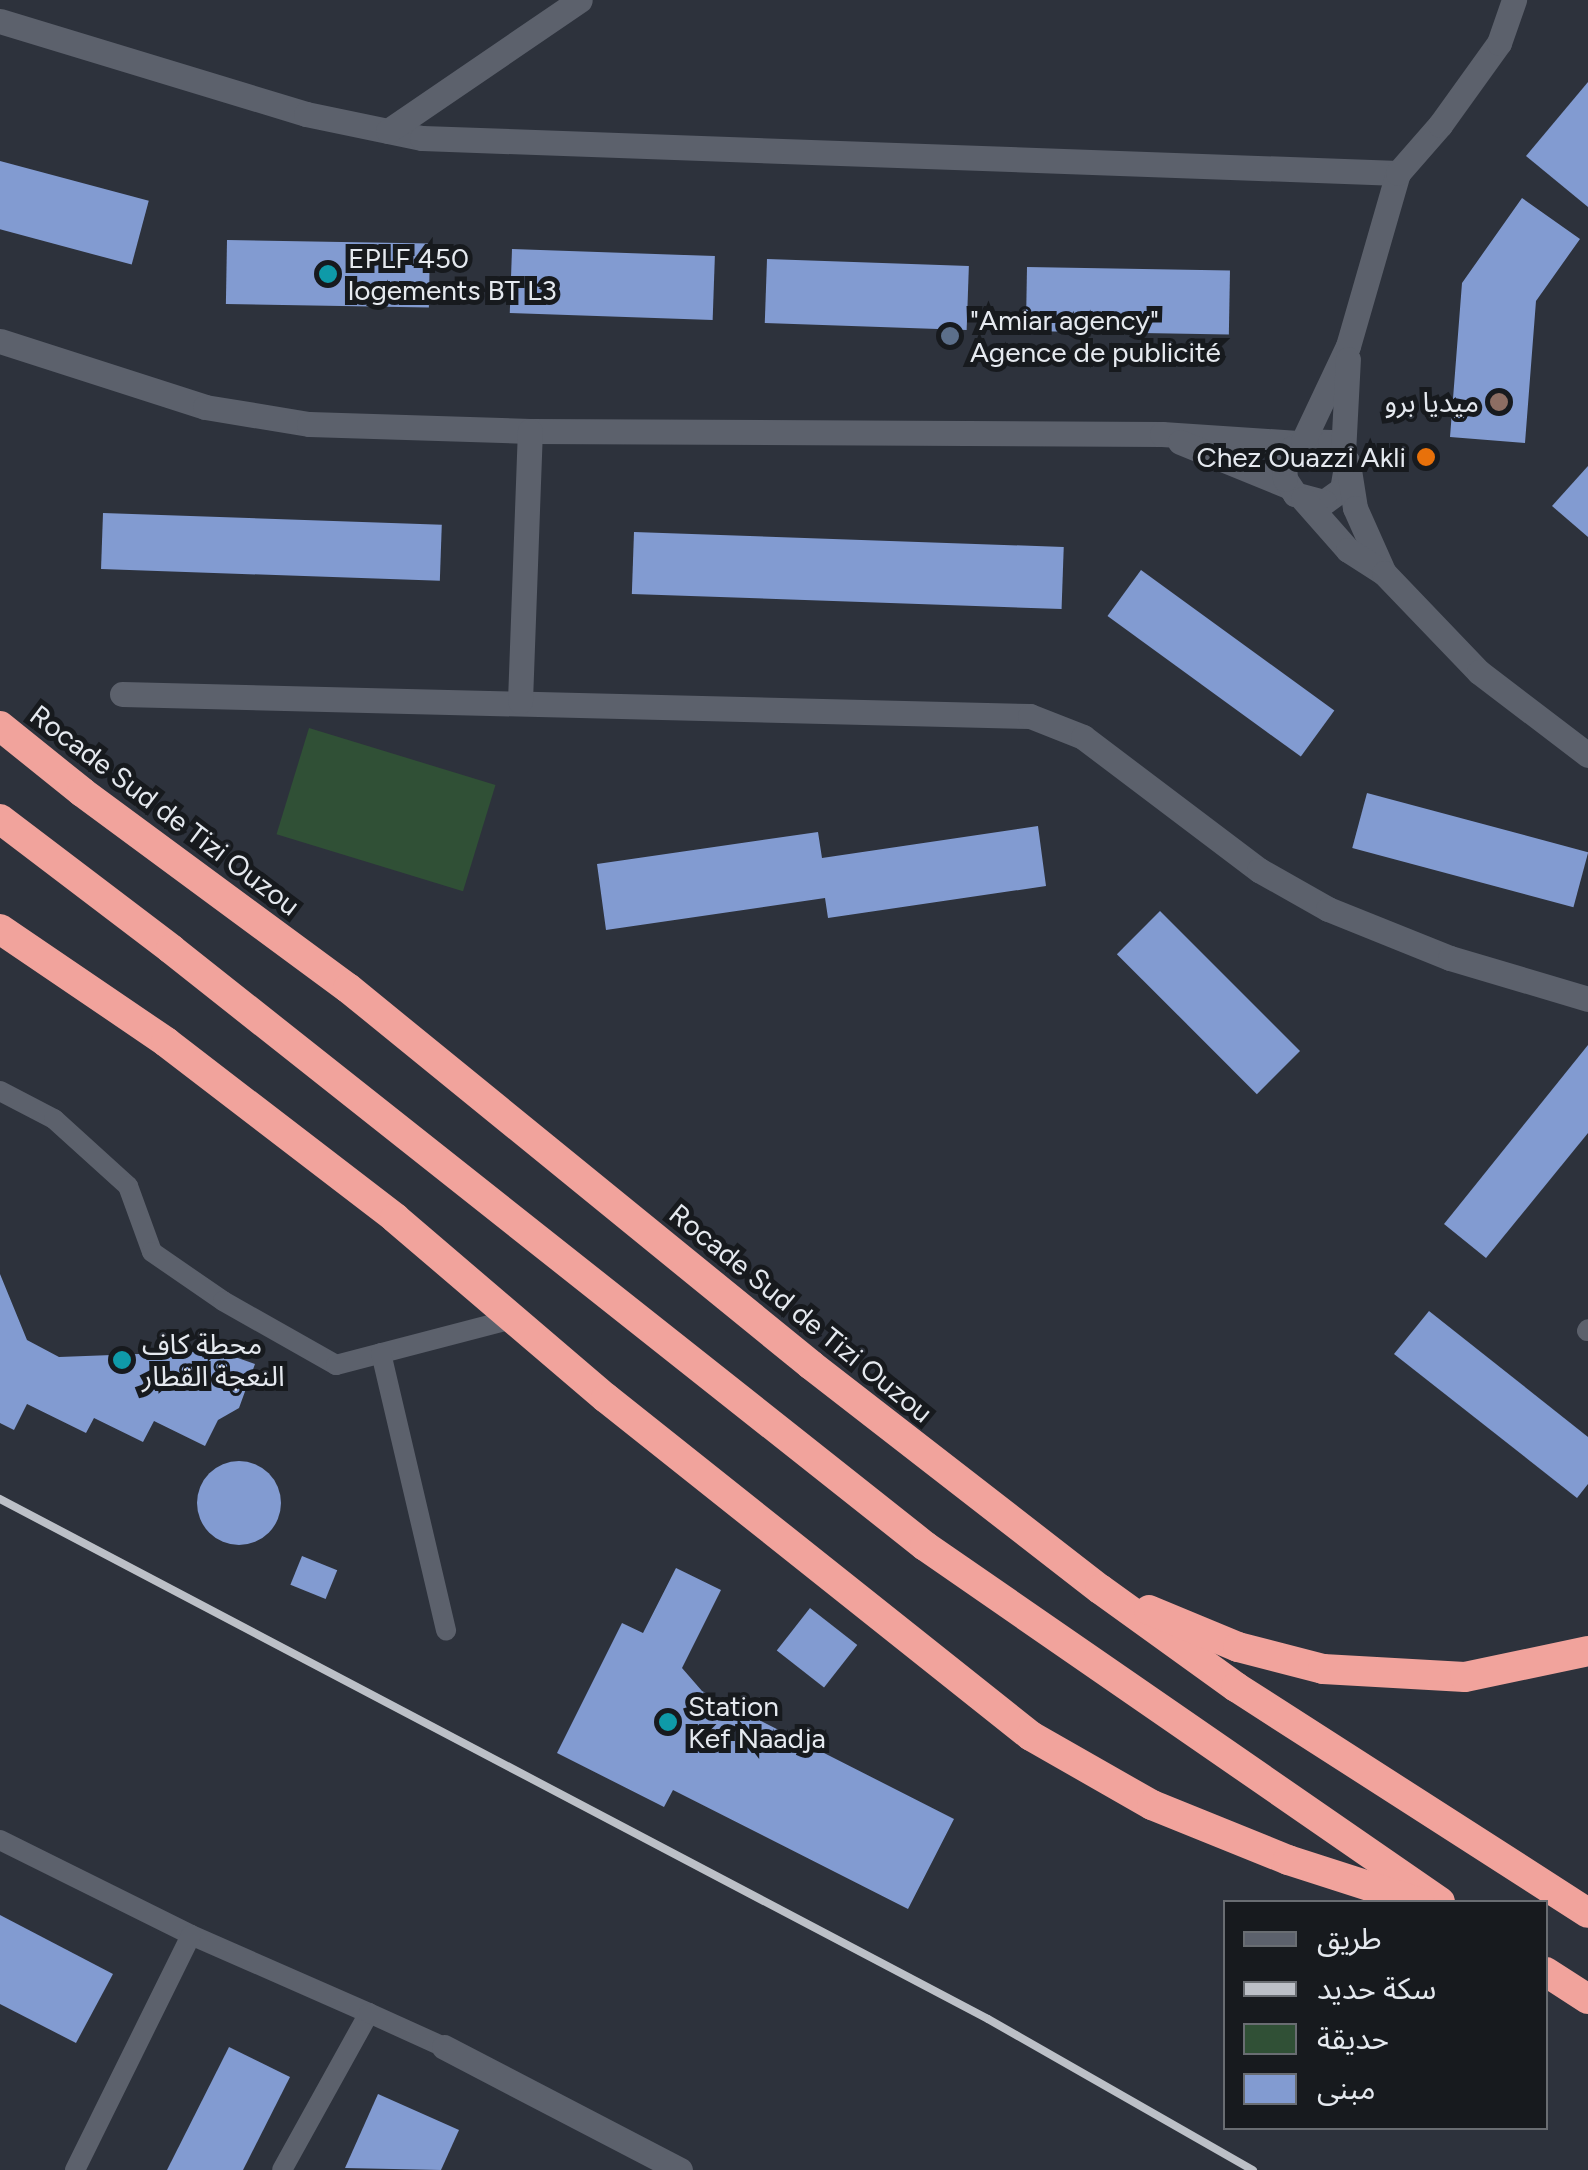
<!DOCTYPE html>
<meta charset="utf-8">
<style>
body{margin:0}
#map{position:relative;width:1588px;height:2170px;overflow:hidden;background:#2d323c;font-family:Figtree,"Noto Sans Arabic",sans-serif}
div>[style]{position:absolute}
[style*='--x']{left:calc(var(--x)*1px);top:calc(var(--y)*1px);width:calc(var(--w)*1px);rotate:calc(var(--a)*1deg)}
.green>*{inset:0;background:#305036;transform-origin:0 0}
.building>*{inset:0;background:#829bd1;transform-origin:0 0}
.round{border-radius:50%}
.service>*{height:20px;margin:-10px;padding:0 10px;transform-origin:10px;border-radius:10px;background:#5c616c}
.minor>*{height:25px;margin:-12.5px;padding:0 12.5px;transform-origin:12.5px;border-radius:12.5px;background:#5c616c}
.tertiary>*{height:25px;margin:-12.5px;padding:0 12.5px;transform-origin:12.5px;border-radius:12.5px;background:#5c616c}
.motorway>*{height:30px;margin:-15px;padding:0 15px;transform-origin:15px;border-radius:15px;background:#f1a39c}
.rail>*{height:8px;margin:-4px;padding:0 4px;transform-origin:4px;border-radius:4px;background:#bcc0c7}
.dots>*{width:28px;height:28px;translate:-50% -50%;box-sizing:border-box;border:5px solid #171a1e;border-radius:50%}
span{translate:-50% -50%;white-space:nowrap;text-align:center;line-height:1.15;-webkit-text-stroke:10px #171a1e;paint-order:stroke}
.poi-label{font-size:28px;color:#e5e9ef}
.left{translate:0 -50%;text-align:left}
.right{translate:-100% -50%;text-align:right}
.street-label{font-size:28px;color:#e5e9ef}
.legend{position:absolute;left:1223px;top:1900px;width:325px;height:230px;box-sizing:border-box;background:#171a1e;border:2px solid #696d72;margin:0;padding:12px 18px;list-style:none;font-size:30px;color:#e5e9ef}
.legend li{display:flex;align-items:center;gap:20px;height:50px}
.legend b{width:50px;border:2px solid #696d72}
</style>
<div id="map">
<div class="green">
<i style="left:309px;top:728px;width:195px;height:111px;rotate:17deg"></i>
</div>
<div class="building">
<i style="clip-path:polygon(1588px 82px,1588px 207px,1526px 156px)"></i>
<i style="left:0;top:161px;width:154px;height:66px;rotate:15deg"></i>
<i style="clip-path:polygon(1522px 198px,1580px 239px,1536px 301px,1525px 443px,1450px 437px,1462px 283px)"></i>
<i style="left:227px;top:240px;width:203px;height:64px;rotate:1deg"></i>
<i style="left:512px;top:249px;width:203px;height:64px;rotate:2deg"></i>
<i style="left:767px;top:259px;width:202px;height:64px;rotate:2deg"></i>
<i style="left:1027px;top:267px;width:203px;height:64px;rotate:1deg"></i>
<i style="clip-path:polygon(1588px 466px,1588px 537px,1552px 506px)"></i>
<i style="left:103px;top:513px;width:339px;height:56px;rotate:2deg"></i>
<i style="left:634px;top:532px;width:430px;height:62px;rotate:2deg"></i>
<i style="left:1141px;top:570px;width:239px;height:57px;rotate:36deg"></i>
<i style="left:1367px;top:793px;width:229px;height:57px;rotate:15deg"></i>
<i style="clip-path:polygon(1038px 826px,1046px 886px,828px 918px,825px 898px,606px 930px,597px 864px,818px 832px,822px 858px)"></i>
<i style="left:1160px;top:911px;width:198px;height:61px;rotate:45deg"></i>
<i style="clip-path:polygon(1588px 1045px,1588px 1133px,1486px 1258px,1444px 1224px)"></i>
<i style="clip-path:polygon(0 1274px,27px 1340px,59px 1357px,218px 1351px,255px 1364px,239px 1408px,218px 1420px,205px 1446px,154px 1421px,143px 1442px,94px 1418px,86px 1433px,27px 1404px,14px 1430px,0 1423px)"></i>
<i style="clip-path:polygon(1429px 1311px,1588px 1437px,1588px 1484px,1577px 1498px,1394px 1354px)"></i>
<i class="round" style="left:197px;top:1461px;width:84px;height:84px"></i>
<i style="left:302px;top:1556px;width:38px;height:31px;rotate:22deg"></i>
<i style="clip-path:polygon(676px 1568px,721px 1590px,682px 1668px,702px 1691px,954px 1819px,908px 1909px,673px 1790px,664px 1807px,557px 1753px,622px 1623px,643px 1633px)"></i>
<i style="left:810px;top:1608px;width:60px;height:54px;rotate:38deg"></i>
<i style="clip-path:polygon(0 1915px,113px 1974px,76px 2043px,0 2004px)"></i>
<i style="clip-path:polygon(229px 2047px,290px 2077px,243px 2170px,167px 2170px)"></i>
<i style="clip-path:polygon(378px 2094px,459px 2130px,441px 2170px,345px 2168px)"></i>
</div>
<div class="service">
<i style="--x:0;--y:1091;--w:61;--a:27.4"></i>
<i style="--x:54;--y:1119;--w:100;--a:42.2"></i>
<i style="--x:128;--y:1186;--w:70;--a:70"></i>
<i style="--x:152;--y:1252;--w:86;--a:34.6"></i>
<i style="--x:223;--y:1301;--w:130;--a:29.5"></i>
<i style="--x:336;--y:1365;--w:186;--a:-14.6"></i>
<i style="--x:1587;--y:1331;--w:2;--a:-63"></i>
<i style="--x:381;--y:1353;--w:285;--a:76.8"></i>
<i style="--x:0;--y:1840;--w:213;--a:26.4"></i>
<i style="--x:191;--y:1935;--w:194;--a:23.7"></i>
<i style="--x:369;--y:2013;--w:179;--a:119"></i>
<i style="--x:369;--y:2013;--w:82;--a:24.4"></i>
<i style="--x:75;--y:2170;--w:262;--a:-63.7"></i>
</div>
<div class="minor">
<i style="--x:0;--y:21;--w:320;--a:16.9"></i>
<i style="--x:306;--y:114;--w:118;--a:11.7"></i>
<i style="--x:422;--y:138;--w:977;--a:2.05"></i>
<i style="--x:388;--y:131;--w:232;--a:-34.3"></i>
<i style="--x:0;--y:341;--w:215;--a:17.8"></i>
<i style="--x:205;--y:407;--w:105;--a:9.3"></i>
<i style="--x:309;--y:424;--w:221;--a:1.8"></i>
<i style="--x:530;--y:431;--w:632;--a:0.27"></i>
<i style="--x:1162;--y:434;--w:136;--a:3.8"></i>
<i style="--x:1180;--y:442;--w:117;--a:22.2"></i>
<i style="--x:122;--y:694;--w:908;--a:1.39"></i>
<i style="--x:1030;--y:716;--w:57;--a:21.6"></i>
<i style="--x:1083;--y:737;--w:221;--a:37.1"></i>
<i style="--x:1259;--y:870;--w:79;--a:29.5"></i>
<i style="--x:1328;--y:909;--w:131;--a:21.9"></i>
<i style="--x:1450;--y:958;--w:144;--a:16.5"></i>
<i style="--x:520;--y:701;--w:270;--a:-87.9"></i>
<i style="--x:444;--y:2047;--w:266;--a:27.5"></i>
</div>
<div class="tertiary">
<i style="--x:1303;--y:441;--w:27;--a:2"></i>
<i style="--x:1330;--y:442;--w:25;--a:48"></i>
<i style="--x:1347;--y:461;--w:28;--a:100"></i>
<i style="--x:1342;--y:489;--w:22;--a:144"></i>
<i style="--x:1324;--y:502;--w:30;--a:-165"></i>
<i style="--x:1295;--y:494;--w:18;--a:-124"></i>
<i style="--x:1285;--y:479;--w:16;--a:-94"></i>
<i style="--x:1284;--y:463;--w:16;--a:-63"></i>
<i style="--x:1291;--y:449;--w:14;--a:-34"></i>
<i style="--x:1303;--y:441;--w:105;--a:-64.7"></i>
<i style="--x:1348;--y:346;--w:180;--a:-73.9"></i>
<i style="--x:1398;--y:173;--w:64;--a:-48.8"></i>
<i style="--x:1440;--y:125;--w:101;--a:-54.3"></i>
<i style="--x:1499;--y:43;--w:46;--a:-70.8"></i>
<i style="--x:1343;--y:453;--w:94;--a:-87"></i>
<i style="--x:1349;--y:470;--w:38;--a:81"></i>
<i style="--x:1355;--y:508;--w:71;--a:66"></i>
<i style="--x:1303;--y:499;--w:68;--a:48.6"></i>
<i style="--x:1348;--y:550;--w:43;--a:32.6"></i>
<i style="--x:1384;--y:573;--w:137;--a:46.2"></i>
<i style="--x:1479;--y:672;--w:137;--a:37.3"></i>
</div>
<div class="motorway">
<i style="--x:0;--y:726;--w:105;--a:38.8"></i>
<i style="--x:82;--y:792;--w:330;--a:36.4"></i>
<i style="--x:348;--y:988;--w:597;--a:39.15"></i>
<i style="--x:811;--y:1365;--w:366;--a:37.8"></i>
<i style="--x:1100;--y:1589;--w:168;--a:35.8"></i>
<i style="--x:1236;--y:1687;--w:418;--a:32.7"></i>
<i style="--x:0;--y:819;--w:215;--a:37.2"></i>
<i style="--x:171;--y:949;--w:962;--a:38.37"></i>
<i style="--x:925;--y:1546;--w:626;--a:34.65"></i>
<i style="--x:0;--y:929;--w:201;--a:34.2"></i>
<i style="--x:166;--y:1042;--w:289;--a:37.5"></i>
<i style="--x:395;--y:1218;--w:277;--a:40.5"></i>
<i style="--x:606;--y:1398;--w:543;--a:38.5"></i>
<i style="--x:1031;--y:1736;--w:139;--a:29.7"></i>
<i style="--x:1152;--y:1805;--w:147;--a:22"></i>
<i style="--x:1288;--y:1860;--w:138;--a:17.8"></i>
<i style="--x:1149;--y:1610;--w:96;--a:22.6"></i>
<i style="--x:1238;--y:1647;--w:88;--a:14.5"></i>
<i style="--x:1323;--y:1669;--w:142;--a:3.2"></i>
<i style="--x:1465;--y:1677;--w:126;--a:-11.9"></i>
<i style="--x:1546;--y:1972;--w:50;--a:32.7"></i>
</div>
<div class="rail">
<i style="--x:0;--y:1499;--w:1116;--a:27.76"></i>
<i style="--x:988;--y:2019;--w:305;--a:29.7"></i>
</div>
<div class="dots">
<i style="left:328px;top:274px;background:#0f9aa8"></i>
<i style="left:950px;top:336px;background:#5c6f8a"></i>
<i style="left:1499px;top:402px;background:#8d6e63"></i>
<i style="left:1426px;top:457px;background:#e8710a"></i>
<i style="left:122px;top:1360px;background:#0f9aa8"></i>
<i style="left:668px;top:1722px;background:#0f9aa8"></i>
</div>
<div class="poi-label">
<span class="left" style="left:348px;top:274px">EPLF 450<br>logements BT L3</span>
<span class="left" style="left:970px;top:336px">"Amiar agency"<br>Agence de publicité</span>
<span class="right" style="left:1479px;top:402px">ميديا برو</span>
<span class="right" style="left:1406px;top:457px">Chez Ouazzi Akli</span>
<span class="left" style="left:142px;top:1360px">محطة كاف<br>النعجة القطار</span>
<span class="left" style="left:688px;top:1722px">Station<br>Kef Naadja</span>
</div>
<div class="street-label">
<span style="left:165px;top:810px;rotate:37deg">Rocade Sud de Tizi Ouzou</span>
<span style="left:801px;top:1313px;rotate:39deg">Rocade Sud de Tizi Ouzou</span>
</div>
<ul class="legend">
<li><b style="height:12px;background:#5c616c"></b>طريق</li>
<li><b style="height:12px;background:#bcc0c7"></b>سكة حديد</li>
<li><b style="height:28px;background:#305036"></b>حديقة</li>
<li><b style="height:28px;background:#829bd1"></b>مبنى</li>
</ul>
</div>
